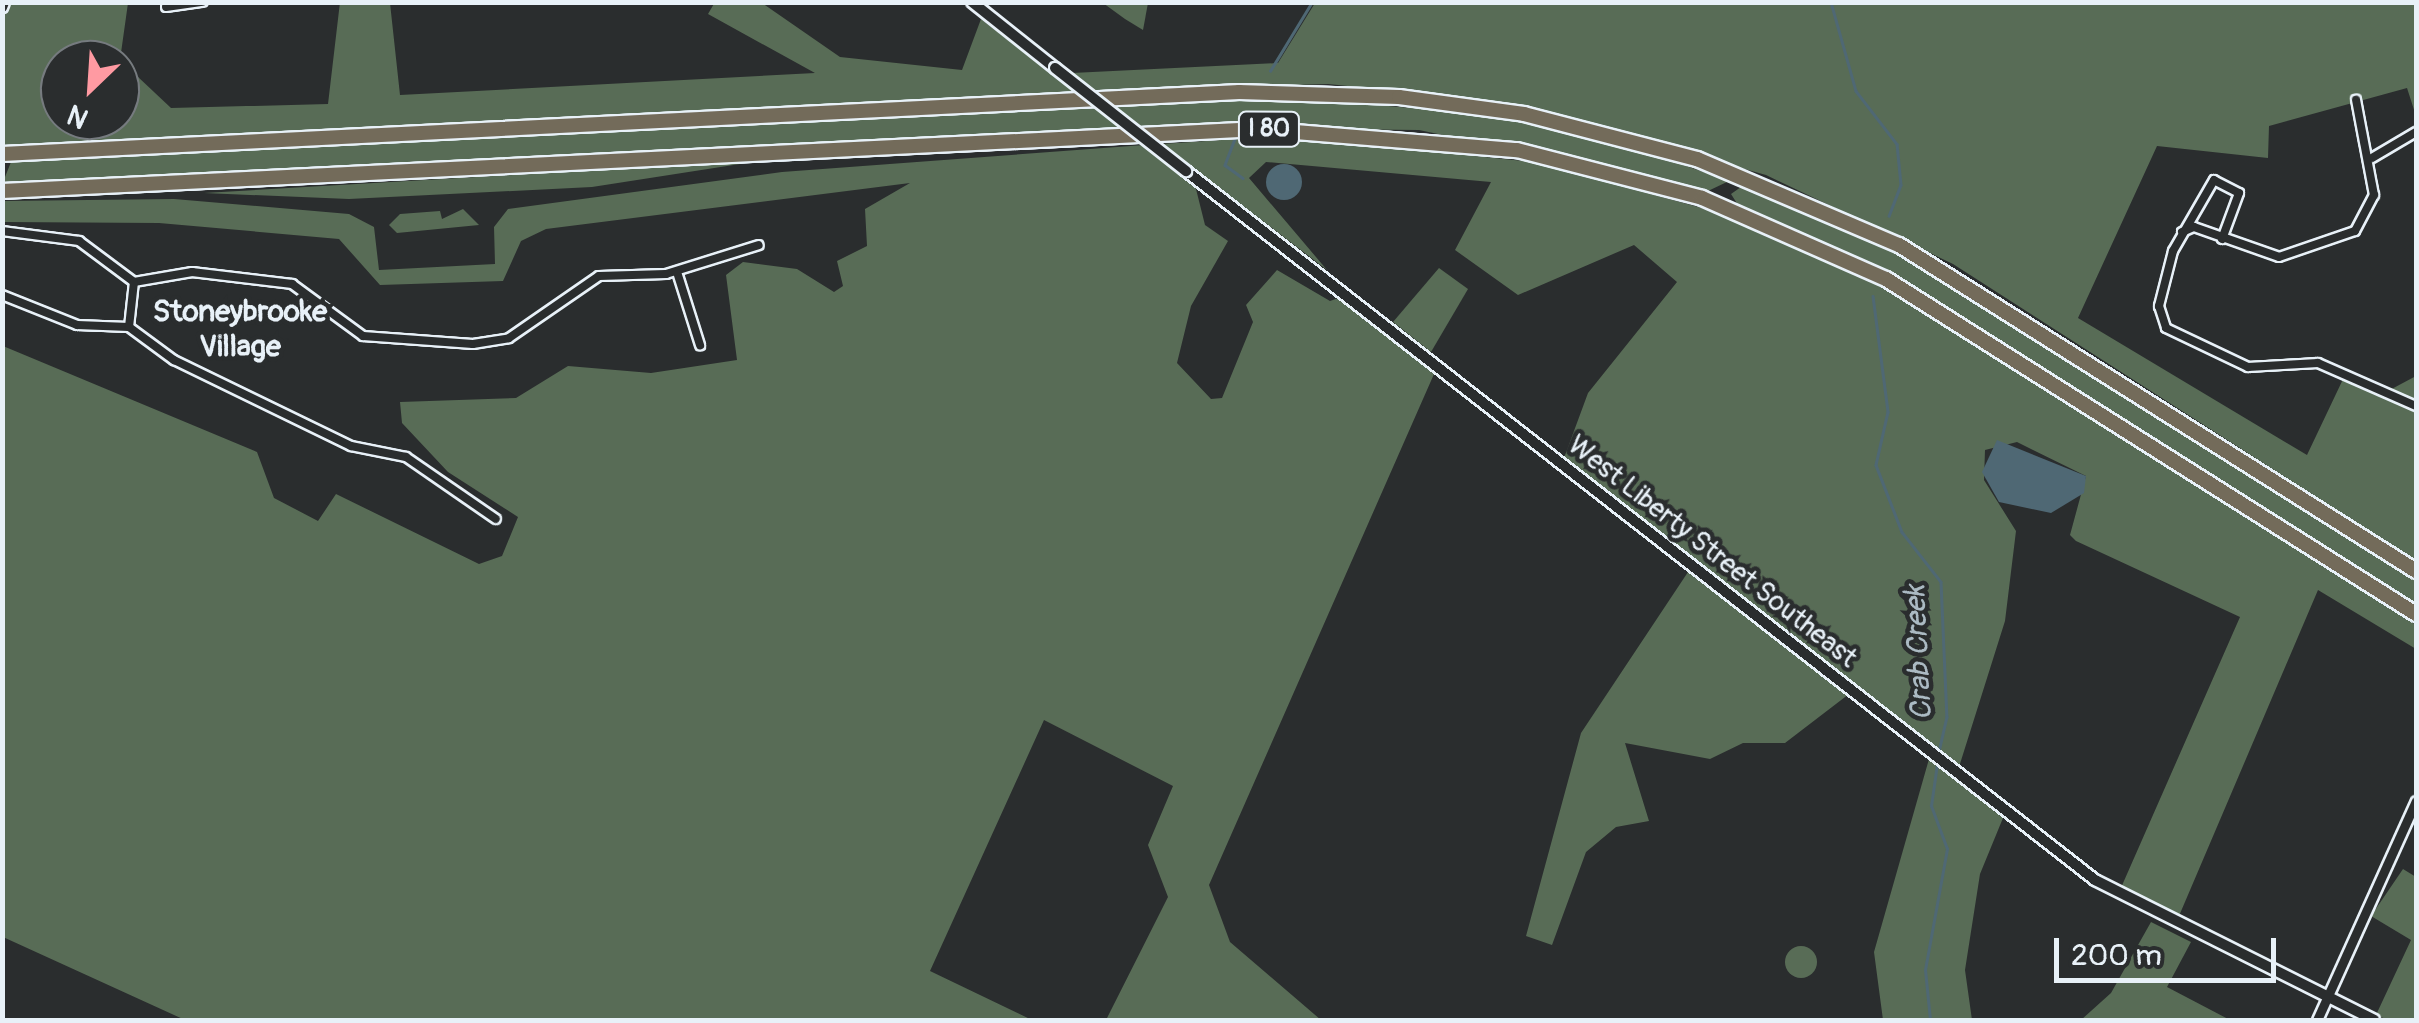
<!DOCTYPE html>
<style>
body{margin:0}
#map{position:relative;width:2419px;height:1023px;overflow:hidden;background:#2a2d2e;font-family:Pangolin,sans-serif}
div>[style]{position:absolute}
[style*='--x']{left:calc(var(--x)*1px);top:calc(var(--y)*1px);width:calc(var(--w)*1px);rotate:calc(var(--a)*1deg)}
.green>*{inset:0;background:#586c56}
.round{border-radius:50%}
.water>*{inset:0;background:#4f6874}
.stream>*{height:2.5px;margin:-1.25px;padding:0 1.25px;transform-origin:1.25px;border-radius:1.25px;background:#4f6874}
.roads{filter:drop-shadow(2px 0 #e8f1f8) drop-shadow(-2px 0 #e8f1f8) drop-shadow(0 2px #e8f1f8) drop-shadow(0 -2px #e8f1f8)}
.minor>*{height:8px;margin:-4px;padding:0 4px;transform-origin:4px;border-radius:4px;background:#2a2d2e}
.tertiary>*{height:9px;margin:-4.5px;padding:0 4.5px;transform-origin:4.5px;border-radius:4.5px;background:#2a2d2e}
.secondary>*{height:10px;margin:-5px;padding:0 5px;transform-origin:5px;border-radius:5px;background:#2a2d2e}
.motorway>*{height:14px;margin:-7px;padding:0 7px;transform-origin:7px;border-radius:7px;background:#736b5a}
.bridges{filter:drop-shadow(2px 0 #e8f1f8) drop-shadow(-2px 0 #e8f1f8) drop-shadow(0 2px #e8f1f8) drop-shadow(0 -2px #e8f1f8)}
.secondary-bridge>*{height:10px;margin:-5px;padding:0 5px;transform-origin:5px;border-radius:5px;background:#2a2d2e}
span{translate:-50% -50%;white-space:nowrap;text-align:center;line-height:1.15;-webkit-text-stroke:9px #2a2d2e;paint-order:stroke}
.shield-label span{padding:2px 8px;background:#2a2d2e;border:2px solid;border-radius:8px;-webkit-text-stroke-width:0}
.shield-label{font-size:25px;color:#e8f1f8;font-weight:700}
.street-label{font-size:28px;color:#e8f1f8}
.neighbourhood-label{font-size:30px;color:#e8f1f8;font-weight:700}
.water-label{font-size:30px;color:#abbac3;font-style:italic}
.frame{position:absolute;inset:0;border:5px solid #e8f1f8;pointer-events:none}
.north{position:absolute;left:40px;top:40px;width:100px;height:100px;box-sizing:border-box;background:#2a2d2e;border:2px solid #767b7f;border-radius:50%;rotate:205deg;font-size:28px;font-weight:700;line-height:40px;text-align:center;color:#e8f1f8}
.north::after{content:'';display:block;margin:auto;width:35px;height:45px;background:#ff9aa2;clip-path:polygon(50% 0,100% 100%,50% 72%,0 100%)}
.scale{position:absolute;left:2054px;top:938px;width:222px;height:45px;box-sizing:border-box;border:5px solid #e8f1f8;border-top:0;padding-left:12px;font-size:30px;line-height:35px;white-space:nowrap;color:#e8f1f8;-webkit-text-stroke:8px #2a2d2e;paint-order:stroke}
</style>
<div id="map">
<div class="green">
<i style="clip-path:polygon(evenodd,340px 2px,390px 3px,400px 95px,815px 73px,708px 14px,715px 2px,762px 3px,840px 57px,962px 70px,981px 19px,1075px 92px,3px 145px,5px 3px,128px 3px,120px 60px,171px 108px,328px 104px,340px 2px,60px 60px,120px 60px,120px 120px,60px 120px,60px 60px)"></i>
<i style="clip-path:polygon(1103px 3px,1148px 3px,1143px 30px,1125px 19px)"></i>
<i style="clip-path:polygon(1315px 3px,2416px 3px,2416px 116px,2407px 88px,2269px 126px,2268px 158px,2157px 146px,2078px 318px,2307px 455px,2345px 375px,2386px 392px,2416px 376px,2416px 561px,1953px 264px,1766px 175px,1505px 102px,1328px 84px,1094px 91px,1072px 73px,1278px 63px)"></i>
<i style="clip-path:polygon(1284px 97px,1504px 116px,1595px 134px,1729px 181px,1708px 191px,1419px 130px,1141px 127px,1111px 104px)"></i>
<i style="clip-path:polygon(1090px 103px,1123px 129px,3px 182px,11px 162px,151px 151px)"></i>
<i style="clip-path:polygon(1281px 136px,1534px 162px,1702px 208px,1835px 263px,1925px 309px,2416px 625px,2416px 649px,2318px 590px,2176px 923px,2120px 890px,2240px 617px,2076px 541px,2070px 535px,2086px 476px,2017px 442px,1985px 450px,1984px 480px,2016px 531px,2005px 621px,1959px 767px,1564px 458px,1588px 393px,1677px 282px,1634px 245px,1518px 295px,1455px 250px,1491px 182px,1266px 162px,1249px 178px,1327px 270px,1162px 144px)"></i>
<i style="clip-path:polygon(1144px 145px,1195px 185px,1205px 225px,1228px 241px,1191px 306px,1177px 363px,1211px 399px,1222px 398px,1253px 322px,1246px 305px,1277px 270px,1330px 301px,1347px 295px,1438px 365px,1209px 885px,1230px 942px,1321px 1020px,1106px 1020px,1168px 897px,1148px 845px,1173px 786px,1044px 720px,930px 971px,1032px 1020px,185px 1020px,3px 937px,3px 346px,257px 452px,274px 498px,318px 521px,336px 494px,479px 564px,502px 556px,518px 517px,448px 472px,402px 423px,400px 402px,516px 398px,568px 366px,651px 373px,737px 360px,726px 275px,743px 262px,797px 269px,834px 292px,843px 286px,837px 261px,867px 246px,865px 209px,910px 183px,546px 229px,521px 241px,503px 281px,380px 285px,339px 239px,159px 223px,3px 222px,3px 201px,174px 199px,349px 214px,374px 227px,379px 270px,495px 264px,494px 227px,508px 209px,782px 172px)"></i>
<i style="clip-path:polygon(766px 160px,592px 187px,349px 199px,204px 193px)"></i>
<i style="clip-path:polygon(1741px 187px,1880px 241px,1994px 306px,2416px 578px,2416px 608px,1927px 295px,1738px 205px,1731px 194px)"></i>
<i style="clip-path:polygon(463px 209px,479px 225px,397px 233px,389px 225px,400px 214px,440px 211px,442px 219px)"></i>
<i style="clip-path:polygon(1439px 268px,1468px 289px,1431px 352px,1393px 322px)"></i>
<i style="clip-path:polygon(1690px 569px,1849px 694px,1785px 743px,1743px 743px,1710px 759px,1625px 743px,1649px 821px,1616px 827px,1586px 852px,1552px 945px,1526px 936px,1581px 733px)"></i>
<i style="clip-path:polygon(1929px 759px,2003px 818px,1980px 874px,1965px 970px,1972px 1020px,1883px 1020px,1874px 952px)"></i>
<i style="clip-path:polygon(2403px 869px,2416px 877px,2416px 1020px,2388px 1020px,2376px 1015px,2411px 940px,2371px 916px)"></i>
<i style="clip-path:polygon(2151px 922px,2191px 942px,2167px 987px,2230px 1020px,2081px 1020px,2111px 993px)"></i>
<i class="round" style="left:1785px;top:946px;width:32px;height:32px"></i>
</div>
<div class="water">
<i class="round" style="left:1266px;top:164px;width:36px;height:36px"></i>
<i style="clip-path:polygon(1997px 440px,2086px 476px,2084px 493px,2051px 513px,1999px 502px,1982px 472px)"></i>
</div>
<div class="stream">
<i style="--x:1831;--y:2;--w:92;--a:74.3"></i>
<i style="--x:1856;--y:91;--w:67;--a:52.3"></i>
<i style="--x:1897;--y:144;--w:41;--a:84.4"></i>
<i style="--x:1901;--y:185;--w:33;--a:111"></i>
<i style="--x:1270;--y:71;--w:81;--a:-58.7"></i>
<i style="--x:1235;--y:139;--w:28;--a:111"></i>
<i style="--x:1225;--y:165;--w:22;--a:36"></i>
<i style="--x:1873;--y:296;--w:117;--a:82.6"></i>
<i style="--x:1888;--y:412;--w:54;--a:102.8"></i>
<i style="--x:1876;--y:465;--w:72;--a:68.8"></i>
<i style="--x:1902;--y:532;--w:63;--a:52"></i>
<i style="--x:1941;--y:582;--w:135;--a:87.5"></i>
<i style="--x:1947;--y:717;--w:35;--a:103"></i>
<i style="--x:1930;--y:1020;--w:50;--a:-95.7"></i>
<i style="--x:1925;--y:970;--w:123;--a:-79.7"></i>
<i style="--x:1947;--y:849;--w:46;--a:-110.4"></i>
<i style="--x:1931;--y:806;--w:42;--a:-81.9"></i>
</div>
<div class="roads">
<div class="minor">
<i style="--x:166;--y:7;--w:37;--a:-8"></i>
<i style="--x:2372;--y:158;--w:51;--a:-30.6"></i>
<i style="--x:2;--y:231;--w:78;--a:7.4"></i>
<i style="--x:79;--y:241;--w:69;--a:36.7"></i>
<i style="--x:134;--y:282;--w:59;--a:-9.8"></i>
<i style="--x:192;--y:272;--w:101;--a:6.8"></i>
<i style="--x:292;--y:284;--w:88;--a:36.2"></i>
<i style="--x:363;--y:336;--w:110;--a:4.2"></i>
<i style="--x:473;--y:344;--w:36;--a:-9"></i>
<i style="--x:509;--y:338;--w:109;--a:-34.6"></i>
<i style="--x:599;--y:276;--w:67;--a:-1.7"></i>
<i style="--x:666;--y:274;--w:97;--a:-17.3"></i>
<i style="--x:2182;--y:232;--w:13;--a:-23"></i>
<i style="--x:2194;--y:227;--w:90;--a:19.4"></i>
<i style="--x:2279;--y:257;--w:80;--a:-18.9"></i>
<i style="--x:2355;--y:231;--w:41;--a:-62.2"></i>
<i style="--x:2374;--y:195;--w:97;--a:-100.7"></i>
<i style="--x:2222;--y:239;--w:49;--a:-69.7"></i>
<i style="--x:2239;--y:193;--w:28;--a:-153"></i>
<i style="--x:2214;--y:180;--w:82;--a:120"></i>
<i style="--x:2173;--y:251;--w:57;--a:104.3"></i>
<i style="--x:2159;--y:306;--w:23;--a:72"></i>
<i style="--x:2166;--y:328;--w:91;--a:25.4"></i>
<i style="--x:2248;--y:367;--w:70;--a:-3.3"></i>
<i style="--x:2318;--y:363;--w:107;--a:23.7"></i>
<i style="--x:677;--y:272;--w:77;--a:72.5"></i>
<i style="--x:2;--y:295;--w:81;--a:21.8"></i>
<i style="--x:77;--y:325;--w:52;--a:2.2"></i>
<i style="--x:129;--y:327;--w:56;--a:36.3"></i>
<i style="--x:174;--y:360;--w:197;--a:25.9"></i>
<i style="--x:351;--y:446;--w:56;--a:11.3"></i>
<i style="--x:406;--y:457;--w:109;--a:34.6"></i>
<i style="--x:129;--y:327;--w:45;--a:-83.7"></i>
</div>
<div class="tertiary">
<i style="--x:2;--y:7;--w:5;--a:-68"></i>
<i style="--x:2317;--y:1020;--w:240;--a:-65.7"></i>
</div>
<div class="secondary">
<i style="--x:972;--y:2;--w:106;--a:38.5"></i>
<i style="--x:1186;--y:171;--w:1153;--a:37.95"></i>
<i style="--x:2095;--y:880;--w:312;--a:26.6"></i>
</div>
<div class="motorway">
<i style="--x:2;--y:154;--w:1239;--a:-2.87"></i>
<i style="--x:1239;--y:92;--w:160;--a:1.8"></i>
<i style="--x:1399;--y:97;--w:126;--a:7.7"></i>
<i style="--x:1524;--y:114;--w:179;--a:14.6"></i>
<i style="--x:1697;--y:159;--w:220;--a:23.1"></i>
<i style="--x:1899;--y:245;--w:611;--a:32.23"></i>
<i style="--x:2;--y:191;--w:1259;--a:-2.82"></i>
<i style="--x:1259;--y:129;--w:259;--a:4.7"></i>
<i style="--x:1517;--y:150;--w:191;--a:14.5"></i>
<i style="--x:1702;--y:198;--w:201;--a:23.8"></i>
<i style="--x:1886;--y:279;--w:627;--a:32.3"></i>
</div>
</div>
<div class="bridges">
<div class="secondary-bridge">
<i style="--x:1055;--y:68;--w:167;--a:38.2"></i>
</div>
</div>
<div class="shield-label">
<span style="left:1269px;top:129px">I 80</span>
</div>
<div class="street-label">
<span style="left:1712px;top:552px;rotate:38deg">West Liberty Street Southeast</span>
</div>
<div class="neighbourhood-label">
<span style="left:240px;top:329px">Stoneybrooke<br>Village</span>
</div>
<div class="water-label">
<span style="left:1919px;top:653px;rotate:-93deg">Crab Creek</span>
</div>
<div class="frame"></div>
<div class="north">N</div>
<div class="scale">200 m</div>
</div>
